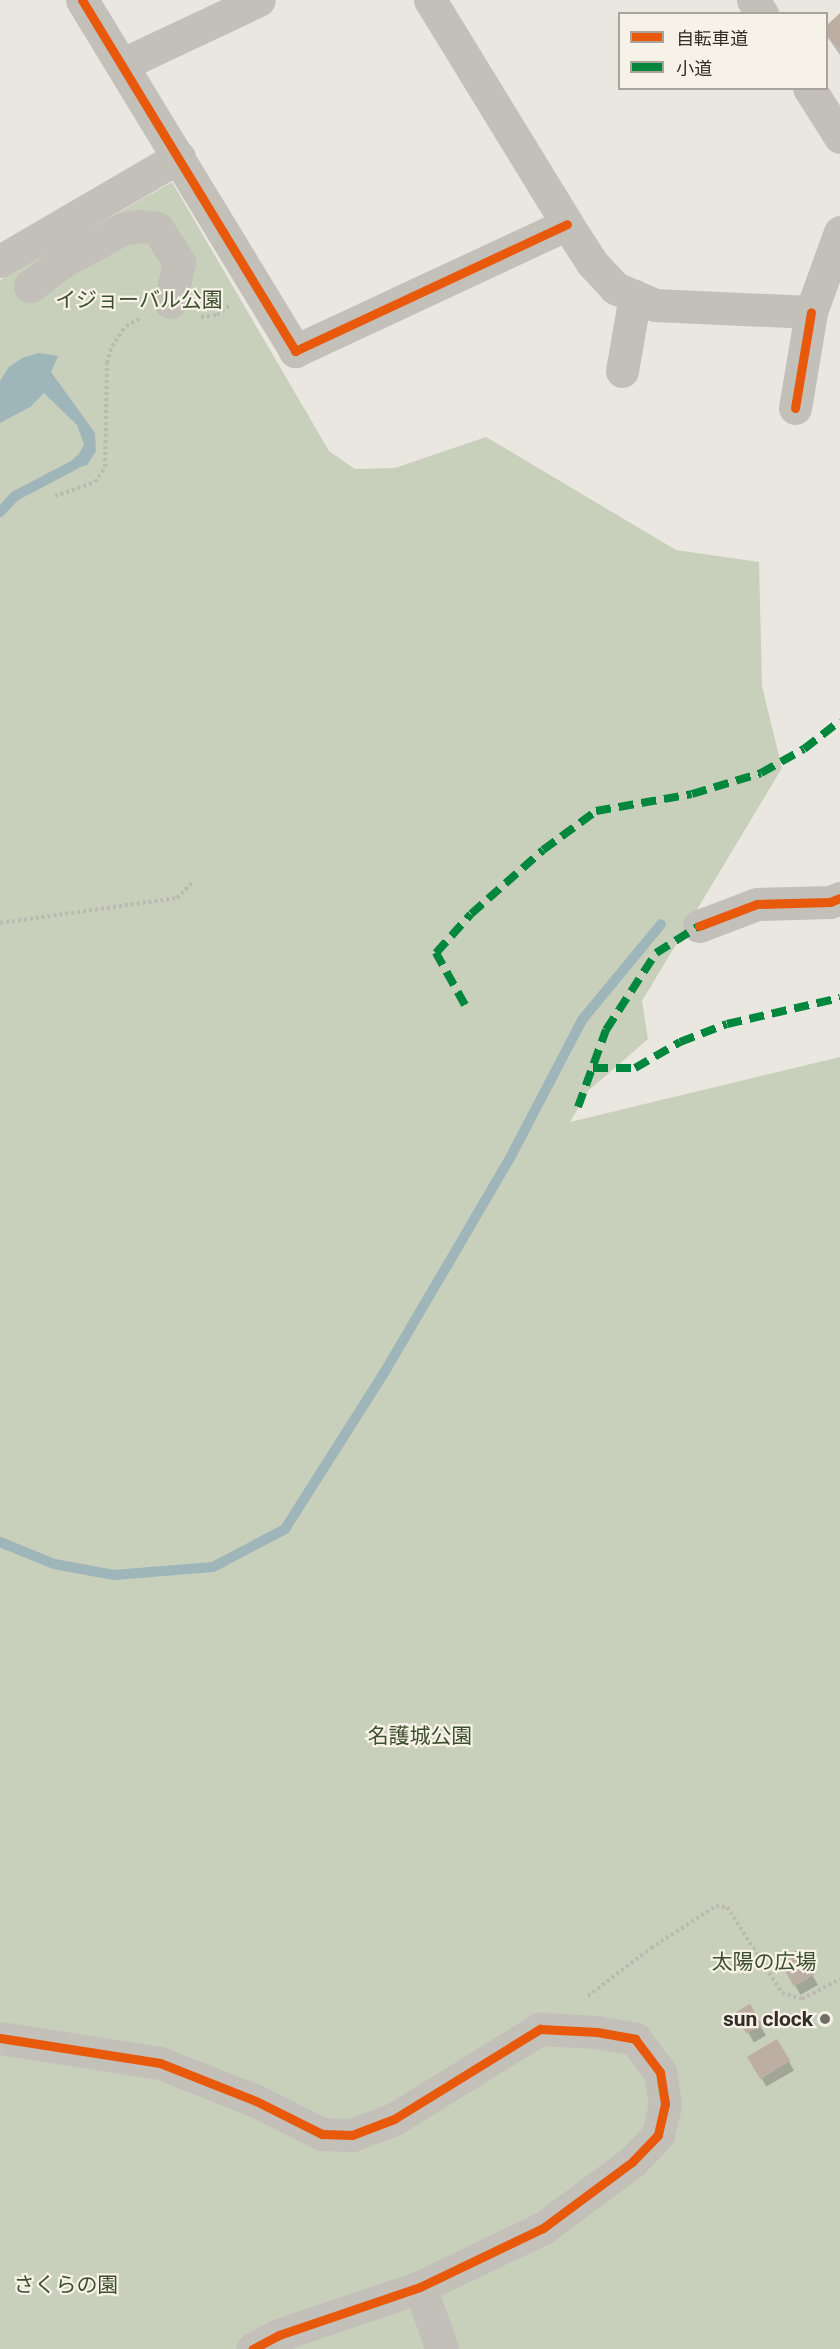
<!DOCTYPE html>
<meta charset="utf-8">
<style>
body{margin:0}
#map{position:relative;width:840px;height:2349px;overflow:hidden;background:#eae7e0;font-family:Roboto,"Noto Sans JP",sans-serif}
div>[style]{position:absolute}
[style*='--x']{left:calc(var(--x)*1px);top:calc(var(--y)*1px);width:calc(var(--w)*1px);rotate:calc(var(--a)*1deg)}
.green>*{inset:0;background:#c8cfbb}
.water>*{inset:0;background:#9eb5ba}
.shadow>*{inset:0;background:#0003;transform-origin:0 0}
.stream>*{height:10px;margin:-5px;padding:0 5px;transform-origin:5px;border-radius:5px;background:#9eb5ba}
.building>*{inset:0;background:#bcaea3;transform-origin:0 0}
.path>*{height:4px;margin-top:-2px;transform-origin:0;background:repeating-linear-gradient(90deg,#bcb8b2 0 3px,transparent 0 6px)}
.minor>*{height:33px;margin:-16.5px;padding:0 16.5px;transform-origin:16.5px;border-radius:16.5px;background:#c3bfb9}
.quiet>*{height:8px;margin-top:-4px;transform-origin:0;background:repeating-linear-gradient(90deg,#00873e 0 15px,transparent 0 23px)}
.cycleway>*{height:9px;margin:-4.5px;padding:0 4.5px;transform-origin:4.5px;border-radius:4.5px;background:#e8590c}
.dots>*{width:16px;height:16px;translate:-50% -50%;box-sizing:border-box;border:3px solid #f7f2e7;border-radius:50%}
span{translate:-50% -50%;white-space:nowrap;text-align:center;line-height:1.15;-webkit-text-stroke:4.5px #f7f2e7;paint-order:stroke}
.park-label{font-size:21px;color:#3d4f2e}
.poi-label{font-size:21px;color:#332d28;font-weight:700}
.right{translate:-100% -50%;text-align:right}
.legend{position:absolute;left:618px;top:12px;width:210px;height:78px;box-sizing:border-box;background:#f7f2e7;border:2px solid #a9a39b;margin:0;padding:8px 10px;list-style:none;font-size:18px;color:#332d28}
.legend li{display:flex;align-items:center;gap:12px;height:30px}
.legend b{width:30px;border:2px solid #a9a39b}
</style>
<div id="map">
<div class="green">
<i style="clip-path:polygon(172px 182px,329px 451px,355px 469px,395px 468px,486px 437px,676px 550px,759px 562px,762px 686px,782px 768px,642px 1001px,648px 1039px,588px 1091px,570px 1122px,840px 1057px,840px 2349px,0 2349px,0 280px)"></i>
</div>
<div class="water">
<i style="clip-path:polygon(39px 353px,58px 356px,51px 372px,95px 433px,96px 451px,87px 465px,77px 468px,74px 465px,84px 444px,77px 425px,44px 393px,30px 407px,0 423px,0 381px,9px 367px,22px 358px)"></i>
</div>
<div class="shadow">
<i style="clip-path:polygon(840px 15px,840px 55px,826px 35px)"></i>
<i style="left:799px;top:1951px;width:39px;height:20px;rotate:61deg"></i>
<i style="left:749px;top:2006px;width:34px;height:14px;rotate:60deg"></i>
<i style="left:777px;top:2041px;width:34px;height:32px;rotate:60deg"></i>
</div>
<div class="stream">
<i style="--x:0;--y:512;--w:22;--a:-47"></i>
<i style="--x:15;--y:496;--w:67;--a:-27.7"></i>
<i style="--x:74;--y:465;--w:13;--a:-42"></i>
<i style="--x:0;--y:1542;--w:58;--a:22.2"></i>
<i style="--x:54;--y:1564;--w:61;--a:10.4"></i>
<i style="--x:114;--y:1575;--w:99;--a:-4.6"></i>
<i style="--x:213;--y:1567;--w:81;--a:-27.8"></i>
<i style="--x:285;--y:1529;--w:185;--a:-57.6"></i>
<i style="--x:384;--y:1373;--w:113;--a:-59.6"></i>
<i style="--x:441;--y:1276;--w:137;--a:-59.7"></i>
<i style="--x:510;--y:1158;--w:156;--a:-62.4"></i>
<i style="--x:582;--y:1020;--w:124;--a:-50.5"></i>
</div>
<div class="building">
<i style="clip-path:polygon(840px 13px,840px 49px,826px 35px,826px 26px)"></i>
<i style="left:799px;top:1949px;width:30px;height:23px;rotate:60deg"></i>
<i style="left:750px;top:2004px;width:24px;height:18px;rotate:60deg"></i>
<i style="left:777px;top:2039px;width:26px;height:35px;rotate:59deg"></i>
</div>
<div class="path">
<i style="--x:201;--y:317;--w:16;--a:-7"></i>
<i style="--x:217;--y:315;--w:15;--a:-37"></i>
<i style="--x:55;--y:496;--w:42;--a:-19.3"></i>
<i style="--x:95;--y:482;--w:18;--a:-56"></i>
<i style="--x:105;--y:467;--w:104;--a:-88.9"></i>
<i style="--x:107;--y:363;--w:18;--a:-74"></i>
<i style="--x:112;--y:346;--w:24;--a:-55"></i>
<i style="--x:126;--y:326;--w:17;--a:-28"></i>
<i style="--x:0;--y:923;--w:179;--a:-8"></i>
<i style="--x:177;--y:898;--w:21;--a:-45"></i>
<i style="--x:588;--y:1996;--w:79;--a:-37.3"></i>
<i style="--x:651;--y:1948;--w:77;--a:-32.9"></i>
<i style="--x:716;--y:1906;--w:11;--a:5"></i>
<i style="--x:727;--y:1907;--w:102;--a:57.4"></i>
<i style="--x:782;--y:1993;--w:21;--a:17"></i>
<i style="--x:802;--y:1999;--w:43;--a:-27.8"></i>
</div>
<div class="minor">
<i style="--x:82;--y:0;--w:411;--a:58.7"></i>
<i style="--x:295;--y:351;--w:300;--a:-25"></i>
<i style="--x:430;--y:0;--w:263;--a:58.5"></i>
<i style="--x:567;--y:224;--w:46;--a:57.3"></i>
<i style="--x:592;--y:263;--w:34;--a:47"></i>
<i style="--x:615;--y:288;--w:43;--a:23"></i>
<i style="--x:655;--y:305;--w:156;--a:2.6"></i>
<i style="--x:811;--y:312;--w:85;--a:-70.1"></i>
<i style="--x:753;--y:0;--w:17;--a:57"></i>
<i style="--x:123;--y:64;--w:150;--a:-25.2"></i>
<i style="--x:809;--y:88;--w:58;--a:57.7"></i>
<i style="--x:0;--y:261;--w:207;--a:-30.2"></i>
<i style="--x:30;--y:286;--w:40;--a:-37"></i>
<i style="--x:62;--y:262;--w:68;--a:-28.8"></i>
<i style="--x:122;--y:229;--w:17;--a:-10"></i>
<i style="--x:139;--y:226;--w:18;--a:6"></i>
<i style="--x:157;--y:228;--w:40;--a:57.1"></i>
<i style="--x:179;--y:262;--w:41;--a:102.7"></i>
<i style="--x:622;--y:371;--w:76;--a:-80.2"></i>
<i style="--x:795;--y:408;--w:97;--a:-80.5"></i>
<i style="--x:699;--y:926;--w:62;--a:-20.8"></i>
<i style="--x:757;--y:904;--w:73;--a:-1.6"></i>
<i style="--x:830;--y:902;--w:11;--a:-22"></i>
<i style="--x:0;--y:2038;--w:162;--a:8.9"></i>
<i style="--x:160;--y:2063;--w:103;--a:21.6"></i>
<i style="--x:256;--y:2101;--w:74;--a:26.6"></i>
<i style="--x:322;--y:2134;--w:30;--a:2"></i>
<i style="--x:352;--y:2135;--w:45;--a:-20.9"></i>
<i style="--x:394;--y:2119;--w:172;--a:-31.7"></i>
<i style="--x:540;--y:2029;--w:57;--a:3"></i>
<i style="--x:597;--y:2032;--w:39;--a:10"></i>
<i style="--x:635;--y:2039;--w:41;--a:52.9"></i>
<i style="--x:660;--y:2072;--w:32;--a:81"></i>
<i style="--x:665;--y:2104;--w:32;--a:103"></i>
<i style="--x:658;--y:2135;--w:37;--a:134"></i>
<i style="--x:632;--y:2162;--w:111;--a:143.4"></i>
<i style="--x:543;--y:2228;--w:136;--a:154.4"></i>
<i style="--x:420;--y:2287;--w:149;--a:161.2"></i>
<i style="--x:279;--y:2335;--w:30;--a:152"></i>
<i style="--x:420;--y:2287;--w:66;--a:70.5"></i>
</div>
<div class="quiet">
<i style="--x:465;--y:1005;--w:60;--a:-119.1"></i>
<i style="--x:436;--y:953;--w:52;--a:-48.1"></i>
<i style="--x:471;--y:914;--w:96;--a:-41.6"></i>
<i style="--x:543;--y:850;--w:66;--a:-36.3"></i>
<i style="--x:596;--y:811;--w:97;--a:-10"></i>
<i style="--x:692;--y:794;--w:72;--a:-16.9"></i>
<i style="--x:761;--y:773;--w:49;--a:-29.2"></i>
<i style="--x:804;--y:749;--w:46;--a:-37.9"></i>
<i style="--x:593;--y:1068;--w:42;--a:0"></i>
<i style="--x:635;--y:1068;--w:52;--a:-30"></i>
<i style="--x:680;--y:1042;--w:50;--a:-21"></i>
<i style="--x:727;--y:1024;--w:116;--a:-13"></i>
<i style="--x:578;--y:1107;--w:82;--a:-70"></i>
<i style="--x:606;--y:1030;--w:92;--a:-57"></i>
<i style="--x:656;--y:953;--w:51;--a:-32.1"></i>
</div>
<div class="cycleway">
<i style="--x:82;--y:0;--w:411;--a:58.7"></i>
<i style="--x:295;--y:351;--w:300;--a:-25"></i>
<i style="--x:795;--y:408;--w:97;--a:-80.5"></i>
<i style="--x:699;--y:926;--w:62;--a:-20.8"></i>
<i style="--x:757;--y:904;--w:73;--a:-1.6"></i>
<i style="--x:830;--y:902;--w:11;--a:-22"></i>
<i style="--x:0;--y:2038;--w:162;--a:8.9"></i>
<i style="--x:160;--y:2063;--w:103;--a:21.6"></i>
<i style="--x:256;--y:2101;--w:74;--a:26.6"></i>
<i style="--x:322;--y:2134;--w:30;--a:2"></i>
<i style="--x:352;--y:2135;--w:45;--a:-20.9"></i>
<i style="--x:394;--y:2119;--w:172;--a:-31.7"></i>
<i style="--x:540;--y:2029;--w:57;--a:3"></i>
<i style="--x:597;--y:2032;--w:39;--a:10"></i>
<i style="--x:635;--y:2039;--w:41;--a:52.9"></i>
<i style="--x:660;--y:2072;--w:32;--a:81"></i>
<i style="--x:665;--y:2104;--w:32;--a:103"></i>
<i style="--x:658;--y:2135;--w:37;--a:134"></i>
<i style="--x:632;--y:2162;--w:111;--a:143.4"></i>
<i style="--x:543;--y:2228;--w:136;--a:154.4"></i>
<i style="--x:420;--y:2287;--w:149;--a:161.2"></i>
<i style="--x:279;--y:2335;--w:30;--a:152"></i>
</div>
<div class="dots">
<i style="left:825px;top:2019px;background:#736e68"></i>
</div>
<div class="park-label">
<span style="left:139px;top:300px">イジョーバル公園</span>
<span style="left:420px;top:1736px">名護城公園</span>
<span style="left:764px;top:1962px">太陽の広場</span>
<span style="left:66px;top:2285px">さくらの園</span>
</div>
<div class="poi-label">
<span class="right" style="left:813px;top:2019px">sun clock</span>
</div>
<ul class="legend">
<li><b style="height:8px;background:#e8590c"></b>自転車道</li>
<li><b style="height:8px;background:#00873e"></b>小道</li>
</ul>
</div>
